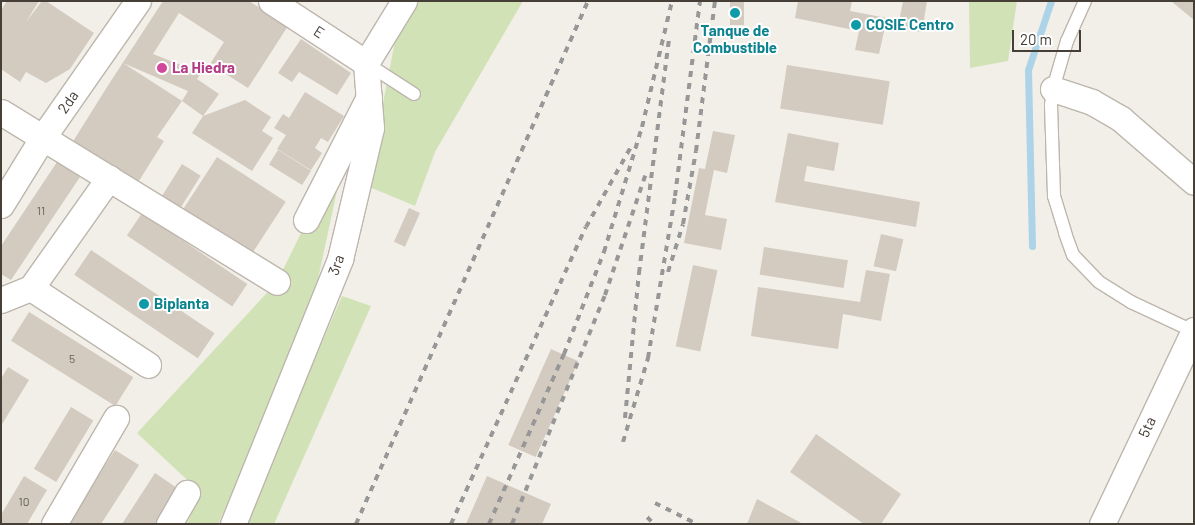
<!DOCTYPE html>
<style>
body{margin:0}
#map{position:relative;width:1195px;height:525px;overflow:hidden;background:#f2efe9;font-family:Barlow,sans-serif}
div>[style]{position:absolute}
[style*='--x']{left:calc(var(--x)*1px);top:calc(var(--y)*1px);width:calc(var(--w)*1px);rotate:calc(var(--a)*1deg)}
.green>*{inset:0;background:#d1e2b6}
.stream>*{height:7px;margin:-3.5px;padding:0 3.5px;transform-origin:3.5px;border-radius:3.5px;background:#acd3e8}
.building>*{inset:0;background:#d3cac0;transform-origin:0 0}
.roads{filter:drop-shadow(1px 0 #bdb6ac) drop-shadow(-1px 0 #bdb6ac) drop-shadow(0 1px #bdb6ac) drop-shadow(0 -1px #bdb6ac)}
.service>*{height:12px;margin:-6px;padding:0 6px;transform-origin:6px;border-radius:6px;background:#fff}
.minor>*{height:25px;margin:-12.5px;padding:0 12.5px;transform-origin:12.5px;border-radius:12.5px;background:#fff}
.rail>*{height:4px;margin-top:-2px;transform-origin:0;background:repeating-linear-gradient(90deg,#979797 0 6px,transparent 0 12px)}
.dots>*{width:14px;height:14px;translate:-50% -50%;box-sizing:border-box;border:2px solid #fff;border-radius:50%}
span{translate:-50% -50%;white-space:nowrap;text-align:center;line-height:1.15;-webkit-text-stroke:4px #fff;paint-order:stroke}
.number-label{font-size:12px;color:#68625a}
.number-label span{-webkit-text-stroke-width:0}
.culture-label{font-size:15px;color:#0d838f;font-weight:700}
.left{translate:0 -50%;text-align:left}
.street-label{font-size:15px;color:#453f38}
.hotel-label{font-size:15px;color:#b23c85;font-weight:700}
.frame{position:absolute;inset:0;border:2px solid #453f38;pointer-events:none}
.scale{position:absolute;left:1012px;top:30px;width:69px;height:22px;box-sizing:border-box;border:2px solid #453f38;border-top:0;padding-left:6px;font-size:15px;line-height:18px;white-space:nowrap;color:#453f38;-webkit-text-stroke:4px #fff;paint-order:stroke}
</style>
<div id="map">
<div class="green">
<i style="clip-path:polygon(418px 1px,523px 1px,435px 152px,415px 206px,367px 186px,396px 36px)"></i>
<i style="clip-path:polygon(969px 1px,1017px 1px,1008px 61px,970px 68px)"></i>
<i style="clip-path:polygon(349px 135px,318px 279px,274px 399px,218px 524px,187px 524px,200px 492px,137px 433px,277px 282px)"></i>
<i style="clip-path:polygon(342px 296px,371px 306px,274px 524px,244px 524px)"></i>
</div>
<div class="stream">
<i style="--x:1032;--y:246;--w:176;--a:-91.3"></i>
<i style="--x:1028;--y:70;--w:73;--a:-71.6"></i>
</div>
<div class="building">
<i style="clip-path:polygon(7px 1px,39px 1px,26px 22px,42px 1px,46px 1px,94px 33px,70px 69px,46px 83px,26px 72px,20px 82px,1px 69px,1px 10px)"></i>
<i style="clip-path:polygon(163px 1px,249px 1px,288px 26px,248px 88px,210px 64px,224px 42px,179px 13px,153px 54px,201px 73px,197px 79px,219px 94px,203px 116px,245px 100px,271px 117px,262px 131px,273px 138px,252px 171px,192px 133px,203px 116px,182px 101px,188px 91px,123px 63px,182px 101px,157px 137px,164px 141px,137px 184px,72px 143px,107px 87px)"></i>
<i style="left:730px;top:1px;width:14px;height:24px"></i>
<i style="clip-path:polygon(798px 1px,852px 1px,850px 11px,887px 18px,879px 54px,855px 50px,859px 31px,795px 18px)"></i>
<i style="clip-path:polygon(903px 1px,927px 1px,922px 32px,898px 27px)"></i>
<i style="clip-path:polygon(1171px 1px,1194px 1px,1194px 20px)"></i>
<i style="clip-path:polygon(301px 39px,351px 73px,337px 95px,299px 72px,292px 82px,278px 73px)"></i>
<i style="left:787px;top:65px;width:104px;height:44px;rotate:9deg"></i>
<i style="clip-path:polygon(305px 92px,344px 116px,328px 142px,321px 138px,315px 148px,322px 153px,311px 170px,277px 149px,286px 135px,274px 128px,283px 114px,289px 118px)"></i>
<i style="clip-path:polygon(713px 131px,735px 135px,727px 173px,714px 170px,705px 215px,727px 219px,721px 250px,684px 243px,699px 168px,705px 169px)"></i>
<i style="clip-path:polygon(788px 133px,839px 143px,834px 171px,807px 166px,804px 181px,920px 202px,916px 227px,775px 202px)"></i>
<i style="left:278px;top:150px;width:39px;height:17px;rotate:32deg"></i>
<i style="left:217px;top:157px;width:82px;height:64px;rotate:33deg"></i>
<i style="clip-path:polygon(57px 162px,80px 177px,11px 280px,1px 274px,1px 246px)"></i>
<i style="left:182px;top:164px;width:22px;height:39px;rotate:32deg"></i>
<i style="left:409px;top:208px;width:12px;height:37px;rotate:24deg"></i>
<i style="left:142px;top:213px;width:127px;height:27px;rotate:34deg"></i>
<i style="left:881px;top:234px;width:23px;height:33px;rotate:13deg"></i>
<i style="left:764px;top:247px;width:85px;height:28px;rotate:9deg"></i>
<i style="left:91px;top:250px;width:149px;height:30px;rotate:34deg"></i>
<i style="left:693px;top:265px;width:25px;height:83px;rotate:12deg"></i>
<i style="clip-path:polygon(866px 270px,890px 274px,881px 321px,843px 314px,838px 349px,751px 336px,758px 287px,860px 302px)"></i>
<i style="left:29px;top:312px;width:123px;height:34px;rotate:32deg"></i>
<i style="left:551px;top:349px;width:30px;height:105px;rotate:24deg"></i>
<i style="clip-path:polygon(8px 367px,29px 380px,1px 426px,1px 379px)"></i>
<i style="left:71px;top:407px;width:26px;height:72px;rotate:31deg"></i>
<i style="clip-path:polygon(816px 434px,901px 494px,881px 524px,864px 524px,790px 472px)"></i>
<i style="clip-path:polygon(115px 450px,139px 465px,101px 524px,67px 524px)"></i>
<i style="clip-path:polygon(155px 473px,180px 490px,159px 524px,122px 524px)"></i>
<i style="clip-path:polygon(24px 476px,47px 490px,27px 524px,1px 524px,1px 515px)"></i>
<i style="clip-path:polygon(487px 476px,551px 504px,542px 524px,466px 524px)"></i>
<i style="clip-path:polygon(757px 499px,803px 524px,747px 524px)"></i>
</div>
<div class="roads">
<div class="service">
<i style="--x:1085;--y:1;--w:44;--a:114.2"></i>
<i style="--x:1067;--y:41;--w:50;--a:106.3"></i>
<i style="--x:1053;--y:89;--w:16;--a:97"></i>
<i style="--x:1051;--y:105;--w:91;--a:88.1"></i>
<i style="--x:1054;--y:196;--w:39;--a:73"></i>
<i style="--x:1065;--y:233;--w:23;--a:70"></i>
<i style="--x:1073;--y:255;--w:37;--a:46"></i>
<i style="--x:1099;--y:282;--w:38;--a:32"></i>
<i style="--x:1131;--y:302;--w:68;--a:25.1"></i>
<i style="--x:366;--y:63;--w:57;--a:32.9"></i>
</div>
<div class="minor">
<i style="--x:271;--y:1;--w:113;--a:33.1"></i>
<i style="--x:1053;--y:89;--w:41;--a:18.4"></i>
<i style="--x:1092;--y:102;--w:34;--a:30"></i>
<i style="--x:1121;--y:119;--w:96;--a:40.8"></i>
<i style="--x:1;--y:112;--w:324;--a:31.6"></i>
<i style="--x:1;--y:205;--w:80;--a:-58.3"></i>
<i style="--x:43;--y:137;--w:166;--a:-55.1"></i>
<i style="--x:306;--y:220;--w:138;--a:-62.9"></i>
<i style="--x:31;--y:288;--w:140;--a:33.3"></i>
<i style="--x:1;--y:300;--w:32;--a:-22"></i>
<i style="--x:31;--y:288;--w:135;--a:-54.7"></i>
<i style="--x:54;--y:524;--w:123;--a:-59.7"></i>
<i style="--x:169;--y:524;--w:36;--a:-60"></i>
<i style="--x:233;--y:524;--w:286;--a:-68"></i>
<i style="--x:340;--y:259;--w:135;--a:-76.7"></i>
<i style="--x:371;--y:128;--w:65;--a:-94.4"></i>
<i style="--x:366;--y:63;--w:73;--a:-58.5"></i>
<i style="--x:1102;--y:524;--w:215;--a:-64.6"></i>
</div>
</div>
<div class="rail">
<i style="--x:668;--y:272;--w:50;--a:-72.6"></i>
<i style="--x:683;--y:224;--w:74;--a:-79.9"></i>
<i style="--x:696;--y:151;--w:151;--a:-82.8"></i>
<i style="--x:625;--y:418;--w:146;--a:-84.5"></i>
<i style="--x:639;--y:273;--w:237;--a:-82.7"></i>
<i style="--x:623;--y:442;--w:88;--a:-73.4"></i>
<i style="--x:648;--y:358;--w:164;--a:-80.5"></i>
<i style="--x:675;--y:196;--w:197;--a:-82.7"></i>
<i style="--x:655;--y:503;--w:47;--a:26.6"></i>
<i style="--x:647;--y:517;--w:10;--a:45"></i>
<i style="--x:356;--y:524;--w:572;--a:-66.08"></i>
<i style="--x:451;--y:524;--w:326;--a:-65.6"></i>
<i style="--x:586;--y:227;--w:94;--a:-60.7"></i>
<i style="--x:489;--y:524;--w:186;--a:-66.2"></i>
<i style="--x:564;--y:354;--w:110;--a:-68.6"></i>
<i style="--x:604;--y:252;--w:131;--a:-73.1"></i>
<i style="--x:642;--y:127;--w:130;--a:-76.6"></i>
<i style="--x:512;--y:524;--w:247;--a:-67.9"></i>
<i style="--x:605;--y:295;--w:132;--a:-71.4"></i>
</div>
<div class="dots">
<i style="left:735px;top:13px;background:#0f9aa8"></i>
<i style="left:856px;top:25px;background:#0f9aa8"></i>
<i style="left:162px;top:68px;background:#d1479c"></i>
<i style="left:144px;top:304px;background:#0f9aa8"></i>
</div>
<div class="number-label">
<span style="left:41px;top:211px">11</span>
<span style="left:72px;top:359px">5</span>
<span style="left:24px;top:502px">10</span>
</div>
<div class="culture-label">
<span class="left" style="left:866px;top:25px">COSIE Centro</span>
<span style="left:735px;top:39px">Tanque de<br>Combustible</span>
<span class="left" style="left:154px;top:304px">Biplanta</span>
</div>
<div class="street-label">
<span style="left:319px;top:32px;rotate:33deg">E</span>
<span style="left:68px;top:102px;rotate:-55deg">2da</span>
<span style="left:336px;top:265px;rotate:-71deg">3ra</span>
<span style="left:1147px;top:427px;rotate:-65deg">5ta</span>
</div>
<div class="hotel-label">
<span class="left" style="left:172px;top:68px">La Hiedra</span>
</div>
<div class="frame"></div>
<div class="scale">20 m</div>
</div>
